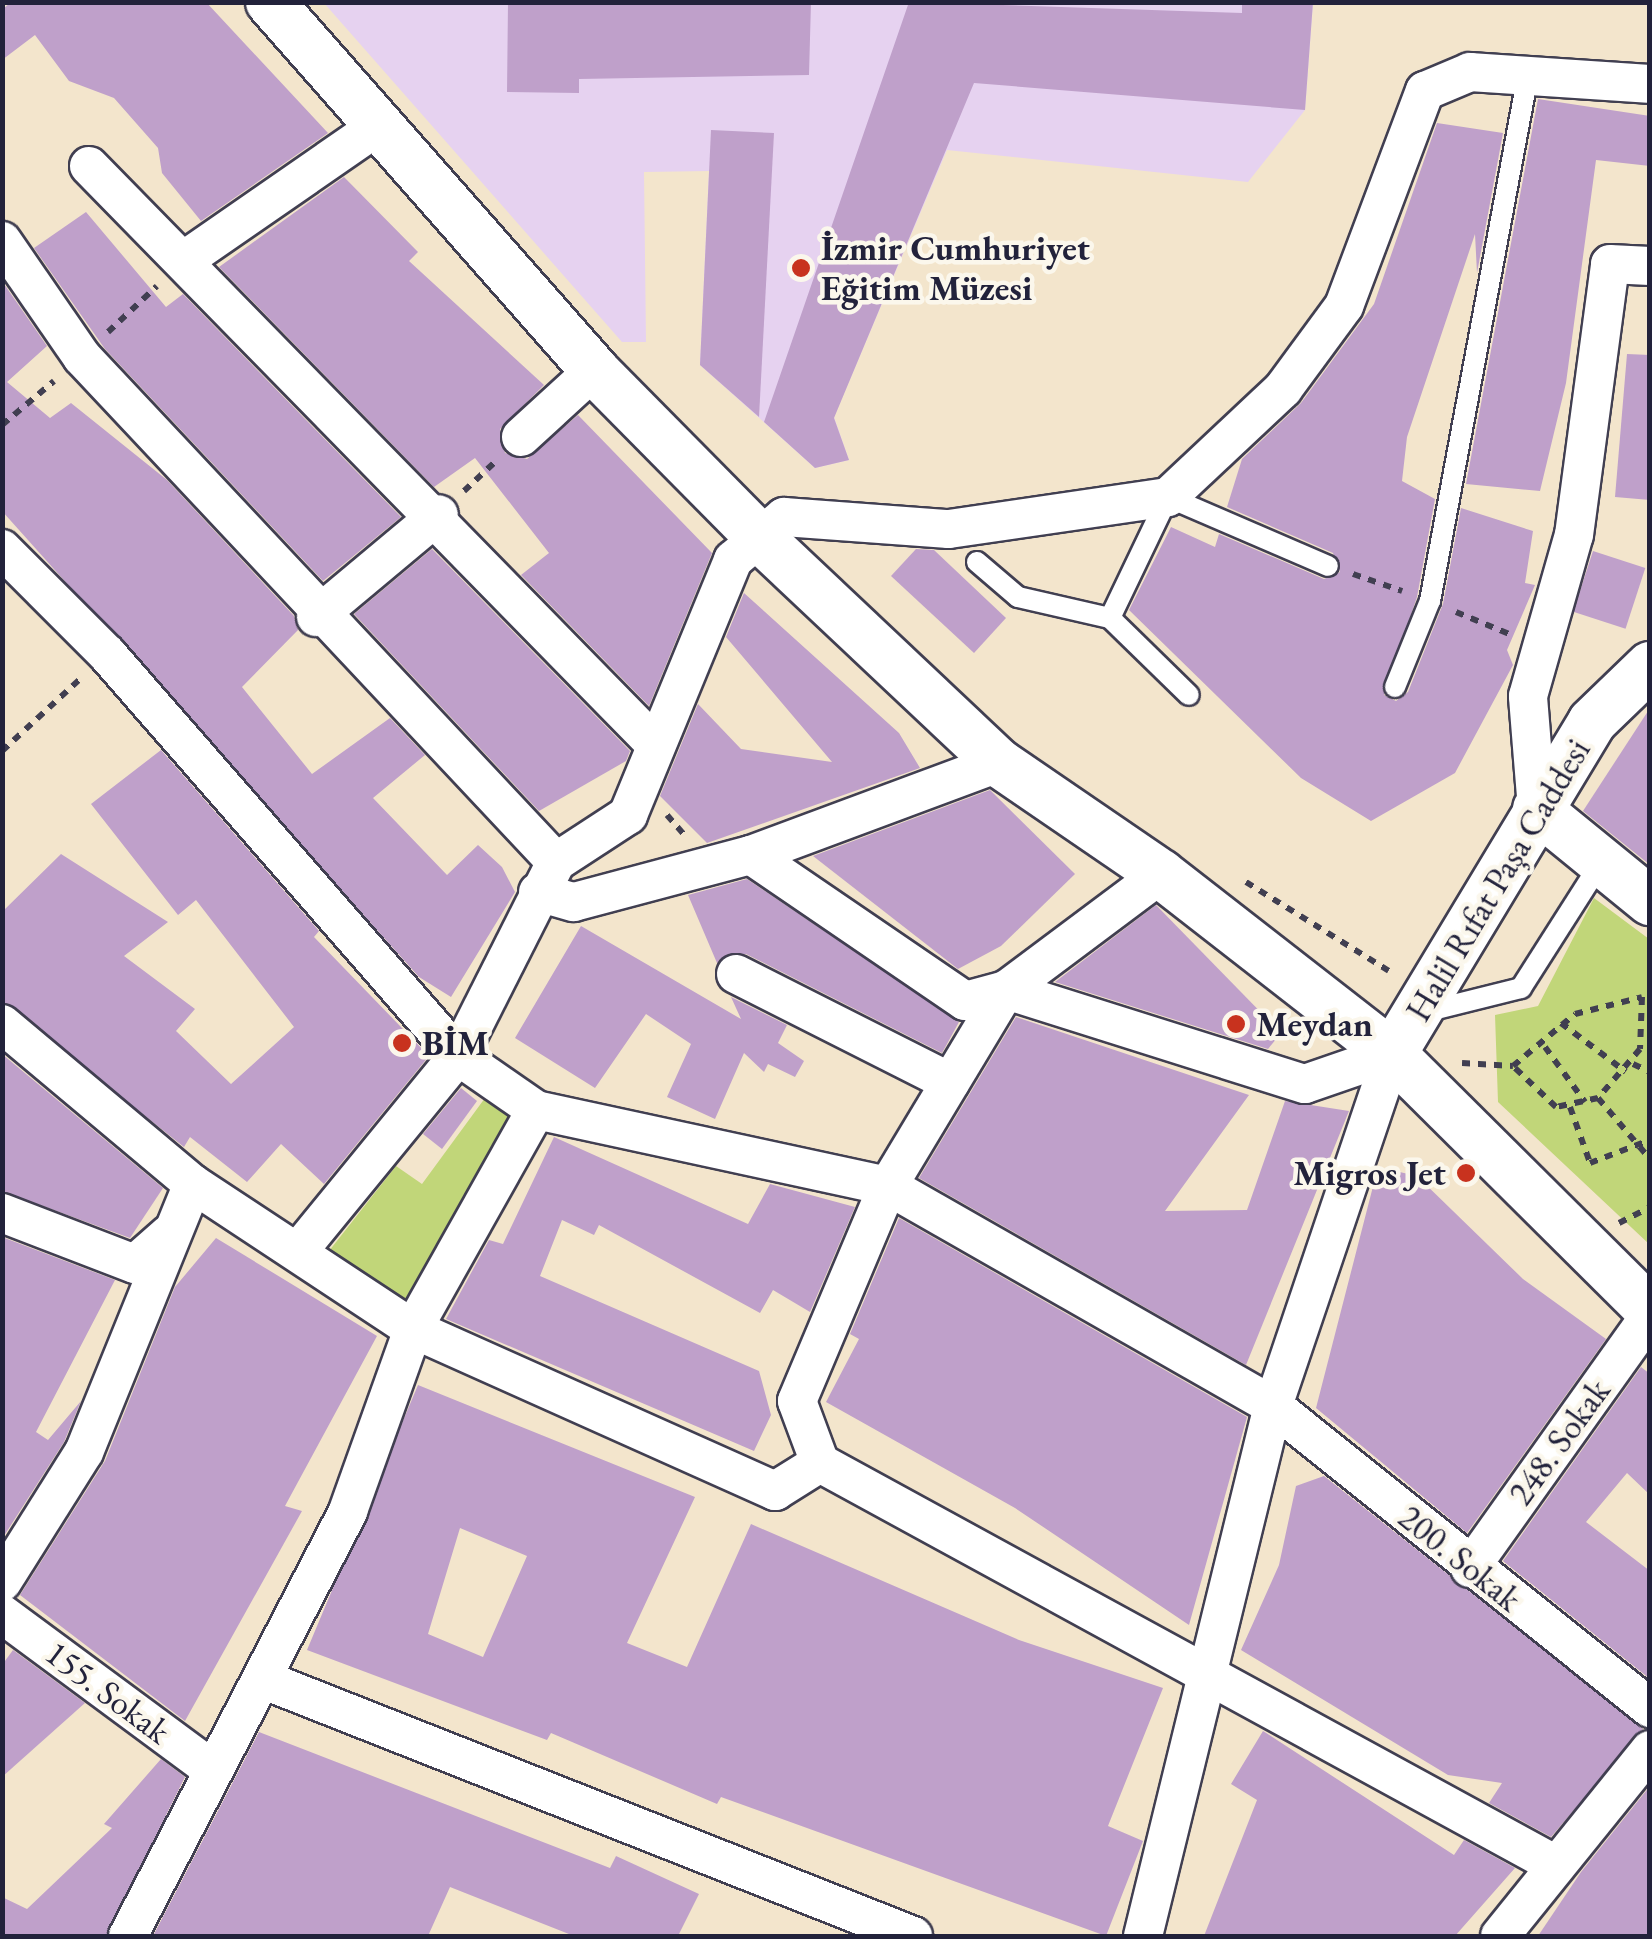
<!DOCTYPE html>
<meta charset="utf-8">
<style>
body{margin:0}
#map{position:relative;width:1652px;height:1939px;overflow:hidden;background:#f3e5cc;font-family:"EB Garamond",serif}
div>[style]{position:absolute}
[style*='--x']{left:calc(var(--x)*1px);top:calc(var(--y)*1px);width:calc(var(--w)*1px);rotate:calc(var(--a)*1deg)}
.built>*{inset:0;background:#e6d2f0}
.green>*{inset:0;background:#c1d679}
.building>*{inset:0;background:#bfa0ca;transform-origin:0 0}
.path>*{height:6px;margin-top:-3px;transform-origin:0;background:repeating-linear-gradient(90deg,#413f51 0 8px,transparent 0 16px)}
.roads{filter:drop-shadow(2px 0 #413f51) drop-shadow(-2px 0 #413f51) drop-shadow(0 2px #413f51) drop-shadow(0 -2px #413f51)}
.service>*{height:20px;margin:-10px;padding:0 10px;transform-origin:10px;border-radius:10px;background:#fff}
.minor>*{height:38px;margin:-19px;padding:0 19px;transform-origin:19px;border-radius:19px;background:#fff}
.tertiary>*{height:48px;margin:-24px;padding:0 24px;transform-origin:24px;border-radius:24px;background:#fff}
.dots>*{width:28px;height:28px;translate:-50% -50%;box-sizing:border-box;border:5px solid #fbf7ec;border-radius:50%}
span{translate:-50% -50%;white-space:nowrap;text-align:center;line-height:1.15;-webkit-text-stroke:9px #fbf7ec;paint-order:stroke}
.poi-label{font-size:35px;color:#22223b;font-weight:700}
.left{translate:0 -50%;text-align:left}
.right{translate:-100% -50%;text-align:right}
.street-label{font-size:35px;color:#22223b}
.frame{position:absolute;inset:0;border:5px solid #22223b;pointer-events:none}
</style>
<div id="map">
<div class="built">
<i style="clip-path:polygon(324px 3px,1313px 3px,1305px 110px,1248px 182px,947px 150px,834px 417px,849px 460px,815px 468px,700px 365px,709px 171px,644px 172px,646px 342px,622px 342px)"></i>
</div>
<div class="green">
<i style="clip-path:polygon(1594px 898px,1649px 939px,1649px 1244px,1498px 1102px,1495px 1015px,1538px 1006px)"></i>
<i style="clip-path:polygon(485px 1098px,517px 1122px,410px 1313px,329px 1251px,396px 1166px,422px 1184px)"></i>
</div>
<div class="building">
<i style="clip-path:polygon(11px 2px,206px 2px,328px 133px,201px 221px,162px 173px,158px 148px,114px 98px,69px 81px,35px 35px,2px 60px,2px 10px)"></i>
<i style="clip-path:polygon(508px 2px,811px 2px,809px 75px,579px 79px,579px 93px,507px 92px)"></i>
<i style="clip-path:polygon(909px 2px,1242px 13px,1242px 2px,1313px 2px,1305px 110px,974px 83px,834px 418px,849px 460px,815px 468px,764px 422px)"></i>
<i style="clip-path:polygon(1538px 99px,1650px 116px,1650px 166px,1596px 160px,1566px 383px,1540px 491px,1466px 484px)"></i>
<i style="clip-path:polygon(1437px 123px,1503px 133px,1477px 273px,1475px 234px,1407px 437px,1402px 481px,1435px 499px,1417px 597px,1384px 695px,1396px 701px,1408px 692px,1443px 604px,1461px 508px,1533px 531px,1525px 583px,1535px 585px,1507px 650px,1513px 665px,1455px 773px,1371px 821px,1301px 778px,1129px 610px,1171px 527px,1215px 547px,1219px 534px,1324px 579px,1340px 572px,1333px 553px,1227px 507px,1242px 459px,1301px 403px,1374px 304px)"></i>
<i style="clip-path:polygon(711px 130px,774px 133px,759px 417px,700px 365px)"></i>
<i style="clip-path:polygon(344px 177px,418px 252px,409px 261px,544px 385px,500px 429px,505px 453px,527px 459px,578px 415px,712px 553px,649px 706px,521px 575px,549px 553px,475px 458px,434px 487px,219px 267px)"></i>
<i style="clip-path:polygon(86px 212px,166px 307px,183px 294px,401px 517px,323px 581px,105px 349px,34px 248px)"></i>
<i style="clip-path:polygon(2px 281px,47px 346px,7px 382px,50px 418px,71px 403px,167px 480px,294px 616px,298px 630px,242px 687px,312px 774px,390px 718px,425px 755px,373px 798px,447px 875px,478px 845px,502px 867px,515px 892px,451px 997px,419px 977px,2px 511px)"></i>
<i style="clip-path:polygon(1627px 354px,1650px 355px,1650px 500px,1615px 497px)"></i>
<i style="clip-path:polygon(432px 549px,630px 751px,626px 761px,539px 811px,354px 614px)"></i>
<i style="clip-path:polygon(916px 549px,934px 550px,1006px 618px,974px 653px,891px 576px)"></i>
<i style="left:1593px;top:551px;width:55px;height:64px;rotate:18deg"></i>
<i style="clip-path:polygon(744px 593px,899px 733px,920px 768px,707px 843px,660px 796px,698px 704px,741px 749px,832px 762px,726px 637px)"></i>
<i style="clip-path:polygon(1650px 708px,1650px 865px,1583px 811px)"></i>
<i style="clip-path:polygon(161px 750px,319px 931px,314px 937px,429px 1056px,324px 1184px,281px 1144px,247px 1182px,190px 1137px,184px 1147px,2px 1002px,2px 912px,61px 854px,168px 922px,124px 956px,195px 1009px,176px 1031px,231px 1084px,294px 1027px,196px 900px,178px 915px,91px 804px)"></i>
<i style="clip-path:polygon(990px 790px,1075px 874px,1001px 946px,958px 969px,813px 856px)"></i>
<i style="clip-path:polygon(747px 879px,959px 1022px,942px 1053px,746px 954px,717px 963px,688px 895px)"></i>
<i style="clip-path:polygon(1156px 905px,1281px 1033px,1268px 1049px,1055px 982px)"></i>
<i style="clip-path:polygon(581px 926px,741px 1019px,731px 997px,787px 1025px,778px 1043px,804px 1061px,795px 1077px,768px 1064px,764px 1072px,744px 1053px,715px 1119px,667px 1097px,691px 1044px,646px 1014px,595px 1088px,515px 1038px)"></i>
<i style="clip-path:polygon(1016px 1017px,1249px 1095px,1165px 1211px,1247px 1210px,1285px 1101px,1349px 1111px,1246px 1365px,919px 1178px)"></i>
<i style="clip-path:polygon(2px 1054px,163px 1188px,130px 1238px,2px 1191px)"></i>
<i style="clip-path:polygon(461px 1088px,477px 1101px,442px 1149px,423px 1134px)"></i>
<i style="clip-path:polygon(554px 1137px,748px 1224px,770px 1184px,855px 1207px,810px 1312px,773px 1290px,760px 1313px,599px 1225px,594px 1235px,562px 1220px,540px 1276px,759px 1371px,771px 1415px,754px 1451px,446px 1319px,489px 1240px,503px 1244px)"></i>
<i style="clip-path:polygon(1378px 1167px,1417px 1176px,1523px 1279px,1606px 1339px,1467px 1533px,1316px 1408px)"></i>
<i style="clip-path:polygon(899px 1218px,1247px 1417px,1189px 1625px,1015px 1508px,826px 1402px,859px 1339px,850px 1334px)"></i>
<i style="clip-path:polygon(2px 1237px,115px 1280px,36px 1432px,48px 1440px,81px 1401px,64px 1442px,2px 1539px)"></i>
<i style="clip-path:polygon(216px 1238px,377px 1336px,285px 1506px,302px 1511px,185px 1721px,20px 1595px,105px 1461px,175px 1287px)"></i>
<i style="clip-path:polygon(1641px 1367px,1650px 1374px,1650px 1495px,1627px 1473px,1586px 1522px,1650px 1571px,1650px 1679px,1503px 1561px)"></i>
<i style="clip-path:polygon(evenodd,418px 1385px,695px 1497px,627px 1643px,687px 1667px,751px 1524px,1019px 1640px,1163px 1688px,1108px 1826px,1143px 1841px,1106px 1936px,721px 1797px,717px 1804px,551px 1733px,547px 1740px,307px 1650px,418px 1385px,460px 1528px,527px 1556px,483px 1657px,428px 1634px,460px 1528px)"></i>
<i style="clip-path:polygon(1324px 1476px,1643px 1729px,1551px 1837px,1489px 1803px,1502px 1783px,1448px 1775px,1241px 1650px,1279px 1565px,1296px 1486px)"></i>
<i style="clip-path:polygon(13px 1650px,85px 1703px,2px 1777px,2px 1665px)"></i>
<i style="clip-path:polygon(1263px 1731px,1454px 1855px,1464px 1840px,1515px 1868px,1455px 1936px,1204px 1936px,1257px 1800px,1231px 1784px)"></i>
<i style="clip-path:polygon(259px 1732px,610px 1868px,616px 1856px,699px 1894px,678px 1936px,574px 1936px,450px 1887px,428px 1936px,153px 1936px)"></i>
<i style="clip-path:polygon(161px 1759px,185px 1777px,106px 1936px,2px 1936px,2px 1897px,27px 1909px,112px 1828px,104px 1824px)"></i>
<i style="clip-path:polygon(1650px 1786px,1650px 1936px,1538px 1936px,1581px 1872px)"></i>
</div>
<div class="path">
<i style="--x:108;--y:332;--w:67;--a:-43.2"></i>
<i style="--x:2;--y:425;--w:68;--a:-40.2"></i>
<i style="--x:464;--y:491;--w:42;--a:-43.1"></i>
<i style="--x:1353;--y:574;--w:52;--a:19.1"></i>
<i style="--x:1456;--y:612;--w:57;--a:22.5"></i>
<i style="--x:2;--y:751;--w:106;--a:-42.7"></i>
<i style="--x:667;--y:815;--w:28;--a:49"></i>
<i style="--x:1246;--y:882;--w:168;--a:31.9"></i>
<i style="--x:1561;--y:1023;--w:81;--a:37"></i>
<i style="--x:1545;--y:1047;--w:68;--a:54"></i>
<i style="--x:1462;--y:1063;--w:51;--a:3.4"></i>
<i style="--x:1513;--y:1066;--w:81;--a:-40"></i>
<i style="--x:1575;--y:1014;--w:69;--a:-14.2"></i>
<i style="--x:1642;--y:997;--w:52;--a:92.2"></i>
<i style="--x:1640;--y:1049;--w:65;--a:130.6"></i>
<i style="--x:1598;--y:1098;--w:43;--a:167.9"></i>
<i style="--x:1556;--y:1107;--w:59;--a:-136.4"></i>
<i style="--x:1633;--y:1064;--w:19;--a:25"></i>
<i style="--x:1598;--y:1098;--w:80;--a:49.6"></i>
<i style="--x:1570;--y:1107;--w:59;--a:70.3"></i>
<i style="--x:1590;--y:1163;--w:64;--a:-21"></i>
<i style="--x:1619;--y:1223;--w:35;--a:-27"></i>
</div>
<div class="roads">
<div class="service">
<i style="--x:977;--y:562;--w:54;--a:40.5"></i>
<i style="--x:1018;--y:597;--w:94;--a:12.9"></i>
<i style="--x:1110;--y:618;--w:134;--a:-64.4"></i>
<i style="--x:1168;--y:497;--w:174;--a:23.3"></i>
<i style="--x:1110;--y:618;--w:110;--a:44.3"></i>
<i style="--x:1395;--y:687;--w:93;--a:-67.9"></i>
<i style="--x:1430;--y:601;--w:535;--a:-79.45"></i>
<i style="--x:1425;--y:1012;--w:99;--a:-14"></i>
<i style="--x:1521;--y:988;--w:147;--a:-57.5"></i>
</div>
<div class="minor">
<i style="--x:89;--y:166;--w:803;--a:45.61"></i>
<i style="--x:2;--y:241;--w:141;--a:55.4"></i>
<i style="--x:82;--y:357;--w:693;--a:46.81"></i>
<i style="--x:183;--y:261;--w:234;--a:-34.7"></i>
<i style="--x:521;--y:437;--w:99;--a:-42.5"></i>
<i style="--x:2;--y:549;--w:148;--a:45"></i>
<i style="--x:107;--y:654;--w:534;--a:48.87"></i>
<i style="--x:458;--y:1056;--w:95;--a:34.7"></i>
<i style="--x:536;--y:1110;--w:360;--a:12.2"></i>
<i style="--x:888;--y:1186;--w:443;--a:29.7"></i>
<i style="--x:1273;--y:1406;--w:483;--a:38.7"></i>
<i style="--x:316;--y:617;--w:160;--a:-39.9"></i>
<i style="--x:1537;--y:809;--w:113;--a:-94.6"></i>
<i style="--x:1528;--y:696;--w:167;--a:-74.1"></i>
<i style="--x:1574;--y:535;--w:273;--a:-82.4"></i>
<i style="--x:1610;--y:264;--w:40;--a:2.9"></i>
<i style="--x:751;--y:855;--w:259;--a:34.3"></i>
<i style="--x:965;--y:1001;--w:42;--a:-15"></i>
<i style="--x:1006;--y:990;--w:313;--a:17.5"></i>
<i style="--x:1305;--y:1084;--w:92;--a:-19"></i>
<i style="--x:538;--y:892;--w:37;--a:16"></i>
<i style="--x:574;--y:902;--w:183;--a:-14.9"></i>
<i style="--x:751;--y:855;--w:265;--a:-20.4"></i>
<i style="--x:736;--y:974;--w:240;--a:26.8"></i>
<i style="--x:2;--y:1024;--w:249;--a:40"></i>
<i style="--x:193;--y:1184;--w:263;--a:33.4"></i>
<i style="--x:413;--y:1329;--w:397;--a:24.1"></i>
<i style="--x:775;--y:1491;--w:53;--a:-31.9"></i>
<i style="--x:820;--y:1463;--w:836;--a:28.65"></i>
<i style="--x:2;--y:1213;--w:142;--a:21"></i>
<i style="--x:135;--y:1264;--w:45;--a:-41.4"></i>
<i style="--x:300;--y:1249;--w:249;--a:-50.7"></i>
<i style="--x:458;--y:1056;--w:217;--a:-63.2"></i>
<i style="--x:556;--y:862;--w:86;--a:-33.1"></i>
<i style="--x:628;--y:815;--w:276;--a:-67.6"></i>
<i style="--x:733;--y:560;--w:67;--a:-40.1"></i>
<i style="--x:784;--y:517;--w:165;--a:4.2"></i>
<i style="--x:949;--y:529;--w:221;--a:-8.3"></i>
<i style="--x:1168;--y:497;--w:158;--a:-43.2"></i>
<i style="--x:1283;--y:389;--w:103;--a:-53.7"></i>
<i style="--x:1344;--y:306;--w:230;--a:-69.4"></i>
<i style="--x:1425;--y:91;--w:49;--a:-22.9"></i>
<i style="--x:1470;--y:72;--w:180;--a:3.8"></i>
<i style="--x:820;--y:1463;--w:66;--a:-110.4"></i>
<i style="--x:797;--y:1401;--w:233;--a:-67.1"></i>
<i style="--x:888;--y:1186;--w:229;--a:-59"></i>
<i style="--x:1006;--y:990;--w:194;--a:-36.8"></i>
<i style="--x:1470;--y:1568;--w:310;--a:-54.5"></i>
<i style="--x:2;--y:1582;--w:154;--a:-57.8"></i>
<i style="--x:84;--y:1452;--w:289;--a:-67.9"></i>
<i style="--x:2;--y:1614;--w:262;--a:36.5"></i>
<i style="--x:262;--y:1679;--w:700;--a:21.54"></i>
<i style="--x:128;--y:1936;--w:479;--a:-62.6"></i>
<i style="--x:348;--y:1511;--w:193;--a:-70.3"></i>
<i style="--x:413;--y:1329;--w:251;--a:-60.7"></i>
<i style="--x:1143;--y:1936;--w:546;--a:-76.22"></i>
<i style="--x:1273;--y:1406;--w:372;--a:-71.3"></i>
<i style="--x:1500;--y:1936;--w:239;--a:-51.1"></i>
</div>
<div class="tertiary">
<i style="--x:270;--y:2;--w:490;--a:48.6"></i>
<i style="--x:594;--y:370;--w:236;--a:45.3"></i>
<i style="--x:760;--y:538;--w:328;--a:43.3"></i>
<i style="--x:999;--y:763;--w:196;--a:34.4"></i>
<i style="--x:1161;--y:874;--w:293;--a:37.9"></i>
<i style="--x:1392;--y:1054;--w:363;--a:44.8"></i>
<i style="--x:1537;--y:809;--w:146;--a:39.2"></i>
<i style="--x:1392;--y:1054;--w:388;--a:-58.9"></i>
<i style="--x:1592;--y:722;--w:81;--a:-44"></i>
</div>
</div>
<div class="dots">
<i style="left:801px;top:268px;background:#c8321e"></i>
<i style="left:1236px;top:1024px;background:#c8321e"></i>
<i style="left:402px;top:1043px;background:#c8321e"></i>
<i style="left:1466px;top:1173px;background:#c8321e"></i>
</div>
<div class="poi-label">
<span class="left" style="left:821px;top:268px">İzmir Cumhuriyet<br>Eğitim Müzesi</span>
<span class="left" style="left:1256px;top:1024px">Meydan</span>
<span class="left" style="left:422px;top:1043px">BİM</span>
<span class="right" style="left:1446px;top:1173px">Migros Jet</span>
</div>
<div class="street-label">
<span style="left:1498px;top:880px;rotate:-59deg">Halil Rıfat Paşa Caddesi</span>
<span style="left:1559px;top:1442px;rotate:-54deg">248. Sokak</span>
<span style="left:1460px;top:1558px;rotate:39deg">200. Sokak</span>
<span style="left:108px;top:1692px;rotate:37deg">155. Sokak</span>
</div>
<div class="frame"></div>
</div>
